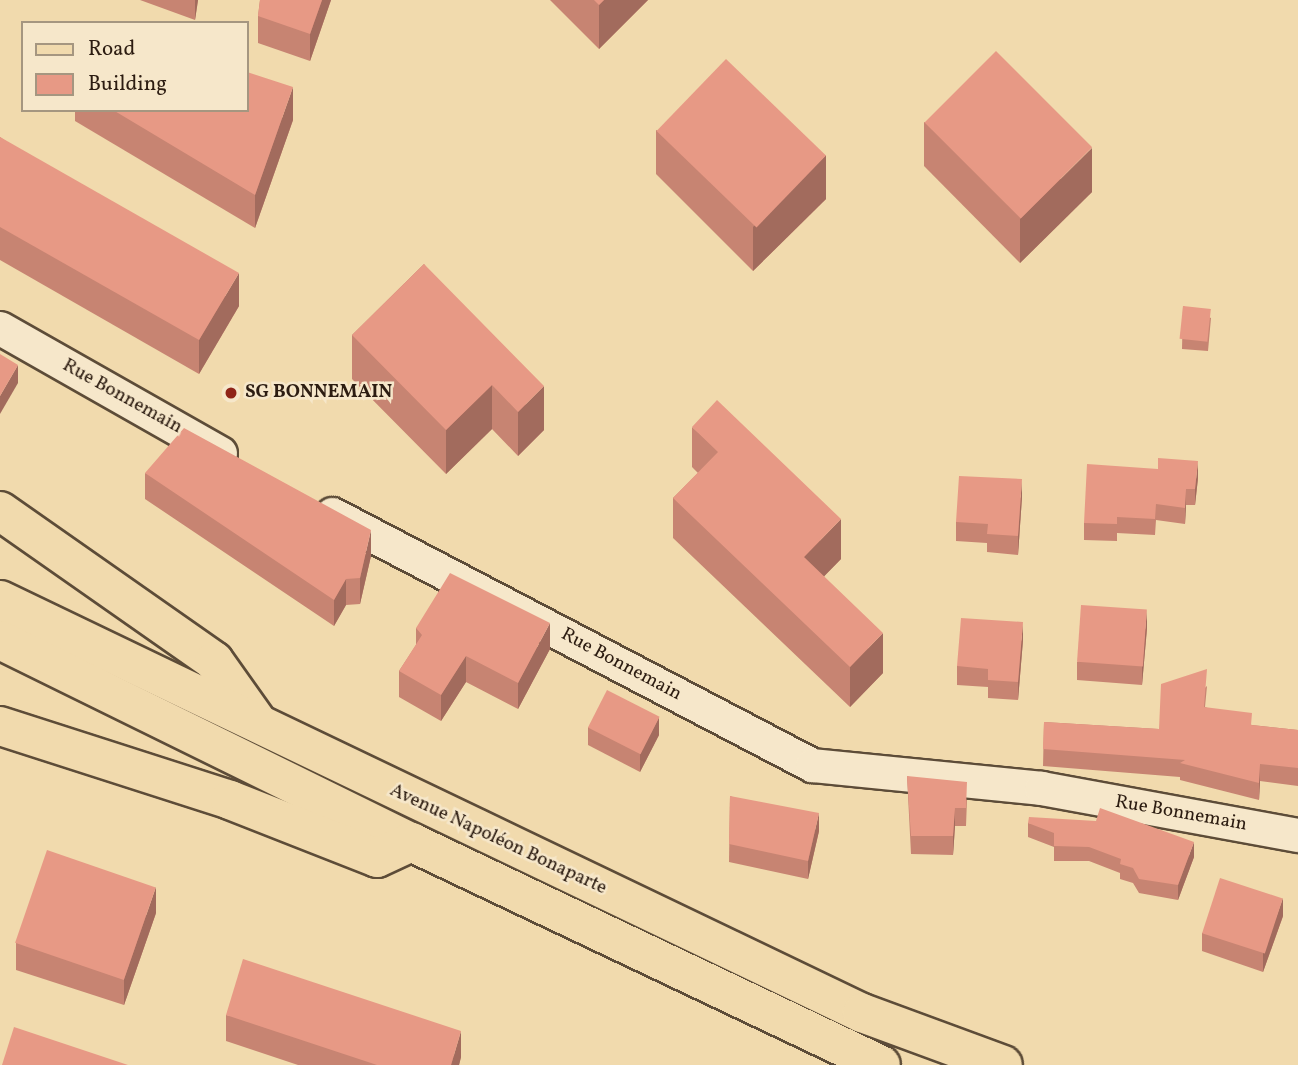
<!DOCTYPE html>
<meta charset="utf-8">
<style>
body{margin:0}
#map{position:relative;width:1298px;height:1065px;overflow:hidden;background:#f1daad;font-family:Vollkorn,serif}
div>[style]{position:absolute}
[style*='--x']{left:calc(var(--x)*1px);top:calc(var(--y)*1px);width:calc(var(--w)*1px);rotate:calc(var(--a)*1deg)}
.roads{filter:drop-shadow(2px 0 #5d4c38) drop-shadow(-2px 0 #5d4c38) drop-shadow(0 2px #5d4c38) drop-shadow(0 -2px #5d4c38)}
.street>*{height:33px;margin:-16.5px;padding:0 16.5px;transform-origin:16.5px;border-radius:16.5px;background:#f6e7ca}
.primary>*{height:38px;margin:-19px;padding:0 19px;transform-origin:19px;border-radius:19px;background:#f1daad}
.wall>*{inset:0;background:#c78472}
.shaded-wall>*{inset:0;background:#a26b5d}
.building>*{inset:0;background:#e79985;transform-origin:0 0}
.dots>*{width:19px;height:19px;translate:-50% -50%;box-sizing:border-box;border:4px solid #f6e7ca;border-radius:50%}
span{translate:-50% -50%;white-space:nowrap;text-align:center;line-height:1.15;-webkit-text-stroke:5px #f6e7ca;paint-order:stroke}
.poi-label{font-size:19px;color:#2c1c11;font-weight:700}
.left{translate:0 -50%;text-align:left}
.street-label{font-size:19px;color:#2c1c11}
.legend{position:absolute;left:21px;top:21px;width:228px;height:91px;box-sizing:border-box;background:#f6e7ca;border:2px solid #a59680;margin:0;padding:9px 12px;list-style:none;font-size:21px;color:#2c1c11}
.legend li{display:flex;align-items:center;gap:14px;height:35px}
.legend b{width:35px;border:2px solid #a59680}
</style>
<div id="map">
<div class="roads">
<div class="street">
<i style="--x:0;--y:328;--w:253;--a:29.6"></i>
<i style="--x:332;--y:514;--w:542;--a:27.61"></i>
<i style="--x:812;--y:765;--w:230;--a:5.7"></i>
<i style="--x:1041;--y:788;--w:261;--a:10.4"></i>
</div>
<div class="primary">
<i style="--x:0;--y:511;--w:261;--a:35"></i>
<i style="--x:214;--y:661;--w:76;--a:54.6"></i>
<i style="--x:0;--y:600;--w:956;--a:25.6"></i>
<i style="--x:862;--y:1013;--w:150;--a:20.2"></i>
<i style="--x:0;--y:640;--w:458;--a:26.2"></i>
<i style="--x:411;--y:842;--w:520;--a:25.38"></i>
<i style="--x:0;--y:726;--w:242;--a:17.8"></i>
<i style="--x:230;--y:800;--w:158;--a:21.5"></i>
<i style="--x:377;--y:858;--w:38;--a:-25"></i>
</div>
</div>
<div class="wall">
<i style="clip-path:polygon(140px 0,198px 0,195px 20px)"></i>
<i style="clip-path:polygon(260px 0,331px 0,310px 61px,258px 43px,258px 16px)"></i>
<i style="clip-path:polygon(550px 0,648px 0,599px 49px)"></i>
<i style="clip-path:polygon(75px 110px,247px 110px,293px 120px,255px 228px,75px 121px)"></i>
<i style="clip-path:polygon(924px 122px,1092px 192px,1020px 263px,924px 166px)"></i>
<i style="clip-path:polygon(656px 130px,826px 199px,753px 271px,656px 174px)"></i>
<i style="clip-path:polygon(0 137px,239px 306px,199px 374px,0 260px)"></i>
<i style="clip-path:polygon(424px 264px,544px 430px,518px 456px,492px 429px,446px 474px,352px 379px,352px 335px)"></i>
<i style="clip-path:polygon(1183px 306px,1211px 318px,1208px 351px,1182px 349px)"></i>
<i style="clip-path:polygon(692px 427px,841px 559px,824px 576px,883px 673px,850px 707px,673px 538px,673px 498px,698px 473px,692px 467px)"></i>
<i style="clip-path:polygon(145px 473px,371px 556px,360px 604px,346px 605px,334px 626px,145px 499px)"></i>
<i style="clip-path:polygon(1198px 478px,1195px 505px,1186px 505px,1185px 524px,1156px 520px,1155px 535px,1117px 533px,1117px 541px,1084px 540px,1084px 523px)"></i>
<i style="clip-path:polygon(1022px 497px,1018px 555px,987px 552px,987px 543px,956px 541px,956px 522px)"></i>
<i style="clip-path:polygon(416px 628px,550px 649px,518px 709px,466px 682px,441px 721px,399px 697px,399px 671px,416px 645px)"></i>
<i style="clip-path:polygon(1147px 628px,1142px 685px,1077px 680px,1077px 662px)"></i>
<i style="clip-path:polygon(1023px 640px,1018px 700px,988px 698px,988px 687px,957px 685px,957px 666px)"></i>
<i style="clip-path:polygon(1207px 686px,1205px 707px,1252px 725px,1298px 730px,1298px 786px,1260px 781px,1259px 800px,1180px 780px,1180px 777px,1043px 766px,1044px 722px,1159px 729px)"></i>
<i style="clip-path:polygon(588px 727px,659px 735px,640px 772px,588px 745px)"></i>
<i style="clip-path:polygon(907px 776px,967px 800px,966px 826px,955px 826px,953px 855px,911px 854px)"></i>
<i style="clip-path:polygon(730px 796px,819px 831px,808px 879px,729px 862px)"></i>
<i style="clip-path:polygon(1028px 823px,1194px 857px,1178px 900px,1139px 893px,1133px 883px,1120px 879px,1120px 873px,1089px 861px,1054px 861px,1054px 847px,1028px 837px)"></i>
<i style="clip-path:polygon(156px 913px,124px 1005px,16px 970px,16px 943px)"></i>
<i style="clip-path:polygon(1283px 916px,1263px 972px,1202px 951px,1202px 933px)"></i>
<i style="clip-path:polygon(226px 1015px,461px 1057px,459px 1065px,298px 1065px,226px 1041px)"></i>
</div>
<div class="shaded-wall">
<i style="clip-path:polygon(195px 0,198px 0,195px 20px)"></i>
<i style="clip-path:polygon(322px 0,331px 0,310px 61px,310px 34px)"></i>
<i style="clip-path:polygon(604px 0,648px 0,599px 49px,599px 5px)"></i>
<i style="clip-path:polygon(293px 87px,293px 120px,255px 228px,255px 195px)"></i>
<i style="clip-path:polygon(1092px 148px,1092px 192px,1020px 263px,1020px 219px)"></i>
<i style="clip-path:polygon(826px 155px,826px 199px,753px 271px,753px 227px)"></i>
<i style="clip-path:polygon(239px 273px,239px 306px,199px 374px,199px 340px)"></i>
<i style="clip-path:polygon(18px 365px,18px 383px,0 414px,0 396px)"></i>
<i style="clip-path:polygon(492px 385px,492px 429px,446px 474px,446px 430px)"></i>
<i style="clip-path:polygon(544px 386px,544px 430px,518px 456px,518px 412px)"></i>
<i style="clip-path:polygon(1198px 461px,1198px 478px,1195px 505px,1195px 489px)"></i>
<i style="clip-path:polygon(1022px 479px,1022px 497px,1018px 555px,1018px 536px)"></i>
<i style="clip-path:polygon(1186px 489px,1186px 505px,1185px 524px,1185px 508px)"></i>
<i style="clip-path:polygon(841px 519px,841px 559px,804px 597px,804px 557px)"></i>
<i style="clip-path:polygon(371px 530px,371px 556px,360px 604px,360px 578px)"></i>
<i style="clip-path:polygon(346px 579px,346px 605px,334px 626px,334px 600px)"></i>
<i style="clip-path:polygon(1147px 610px,1147px 628px,1142px 685px,1142px 666px)"></i>
<i style="clip-path:polygon(1023px 622px,1023px 640px,1018px 700px,1018px 682px)"></i>
<i style="clip-path:polygon(550px 623px,550px 649px,518px 709px,518px 683px)"></i>
<i style="clip-path:polygon(883px 633px,883px 673px,850px 707px,850px 667px)"></i>
<i style="clip-path:polygon(466px 656px,466px 682px,441px 721px,441px 695px)"></i>
<i style="clip-path:polygon(659px 717px,659px 735px,640px 772px,640px 754px)"></i>
<i style="clip-path:polygon(1260px 764px,1260px 781px,1259px 800px,1259px 783px)"></i>
<i style="clip-path:polygon(955px 808px,955px 826px,953px 855px,953px 836px)"></i>
<i style="clip-path:polygon(819px 813px,819px 831px,808px 879px,808px 861px)"></i>
<i style="clip-path:polygon(1194px 842px,1194px 857px,1178px 900px,1178px 885px)"></i>
<i style="clip-path:polygon(156px 887px,156px 913px,124px 1005px,124px 979px)"></i>
<i style="clip-path:polygon(1283px 898px,1283px 916px,1263px 972px,1263px 954px)"></i>
<i style="clip-path:polygon(461px 1031px,461px 1057px,459px 1065px,451px 1065px)"></i>
</div>
<div class="building">
<i style="clip-path:polygon(260px 0,322px 0,310px 34px,258px 16px)"></i>
<i style="clip-path:polygon(594px 0,604px 0,599px 5px)"></i>
<i style="left:996px;top:51px;width:136px;height:101px;rotate:45deg"></i>
<i style="left:726px;top:59px;width:139px;height:100px;rotate:44deg"></i>
<i style="clip-path:polygon(247px 72px,293px 87px,255px 195px,113px 110px,247px 110px)"></i>
<i style="clip-path:polygon(0 137px,239px 273px,199px 340px,0 227px)"></i>
<i style="clip-path:polygon(424px 264px,544px 386px,518px 412px,492px 385px,446px 430px,352px 335px)"></i>
<i style="left:1183px;top:306px;width:28px;height:33px;rotate:6deg"></i>
<i style="clip-path:polygon(0 354px,18px 365px,0 396px)"></i>
<i style="clip-path:polygon(717px 400px,841px 519px,804px 557px,883px 633px,850px 667px,673px 498px,718px 452px,692px 427px)"></i>
<i style="clip-path:polygon(184px 428px,371px 530px,360px 578px,346px 579px,334px 600px,145px 473px)"></i>
<i style="clip-path:polygon(1158px 458px,1198px 461px,1195px 489px,1186px 489px,1185px 508px,1156px 504px,1155px 519px,1117px 517px,1117px 524px,1084px 523px,1087px 464px,1158px 469px)"></i>
<i style="clip-path:polygon(959px 476px,1022px 479px,1018px 536px,987px 534px,988px 524px,956px 522px)"></i>
<i style="clip-path:polygon(450px 573px,550px 623px,518px 683px,466px 656px,441px 695px,399px 671px,422px 635px,416px 628px)"></i>
<i style="left:1081px;top:605px;width:66px;height:57px;rotate:4deg"></i>
<i style="clip-path:polygon(961px 618px,1023px 622px,1018px 682px,988px 680px,988px 669px,957px 666px)"></i>
<i style="clip-path:polygon(1207px 669px,1204px 707px,1252px 713px,1251px 725px,1298px 730px,1298px 768px,1260px 764px,1259px 783px,1180px 763px,1185px 760px,1043px 749px,1044px 722px,1159px 729px,1161px 684px)"></i>
<i style="left:607px;top:690px;width:59px;height:42px;rotate:27deg"></i>
<i style="clip-path:polygon(907px 776px,967px 782px,966px 808px,955px 808px,953px 836px,911px 836px)"></i>
<i style="clip-path:polygon(730px 796px,819px 813px,808px 861px,729px 844px)"></i>
<i style="clip-path:polygon(1100px 808px,1194px 842px,1178px 885px,1139px 879px,1133px 868px,1120px 864px,1121px 859px,1089px 847px,1054px 846px,1054px 833px,1028px 823px,1029px 817px,1096px 821px)"></i>
<i style="left:47px;top:850px;width:115px;height:98px;rotate:19deg"></i>
<i style="left:1220px;top:878px;width:66px;height:58px;rotate:18deg"></i>
<i style="clip-path:polygon(243px 959px,461px 1031px,451px 1065px,377px 1065px,226px 1015px)"></i>
<i style="clip-path:polygon(14px 1027px,128px 1065px,2px 1065px)"></i>
</div>
<div class="dots">
<i style="left:231px;top:393px;background:#8f2418"></i>
</div>
<div class="poi-label">
<span class="left" style="left:245px;top:393px">SG BONNEMAIN</span>
</div>
<div class="street-label">
<span style="left:122px;top:397px;rotate:29deg">Rue Bonnemain</span>
<span style="left:621px;top:665px;rotate:28deg">Rue Bonnemain</span>
<span style="left:1181px;top:814px;rotate:10deg">Rue Bonnemain</span>
<span style="left:498px;top:840px;rotate:25deg">Avenue Napoléon Bonaparte</span>
</div>
<ul class="legend">
<li><b style="height:9px;background:#f1daad"></b>Road</li>
<li><b style="height:19px;background:#e79985"></b>Building</li>
</ul>
</div>
